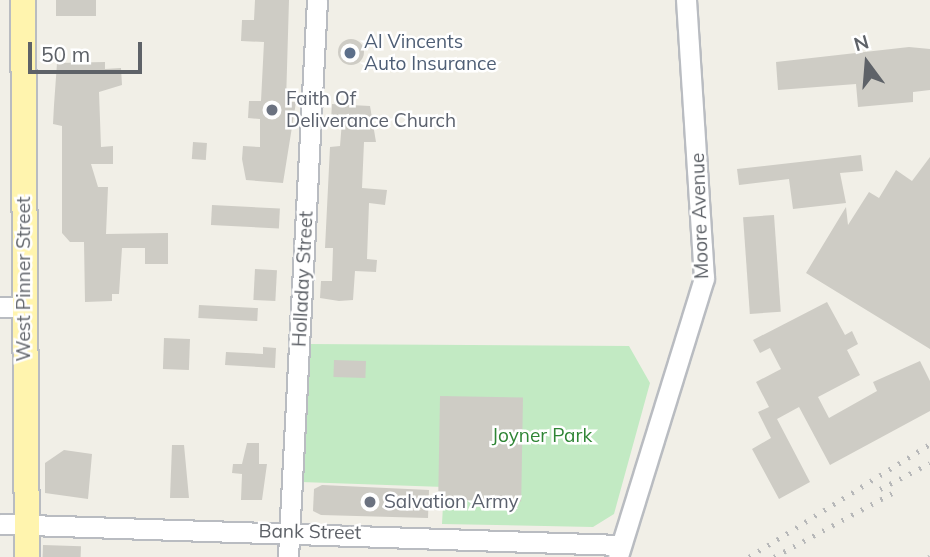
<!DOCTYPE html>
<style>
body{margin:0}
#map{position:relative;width:930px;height:557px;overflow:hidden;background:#f1efe7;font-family:Mulish,sans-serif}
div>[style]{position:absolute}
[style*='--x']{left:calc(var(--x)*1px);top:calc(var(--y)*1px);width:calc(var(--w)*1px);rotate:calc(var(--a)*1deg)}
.green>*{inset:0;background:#c2eac3}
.building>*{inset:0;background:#ceccc5;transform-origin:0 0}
.round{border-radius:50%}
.roads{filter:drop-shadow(2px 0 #b9bcc1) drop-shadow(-2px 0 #b9bcc1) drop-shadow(0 2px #b9bcc1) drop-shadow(0 -2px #b9bcc1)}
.minor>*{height:19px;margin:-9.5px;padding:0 9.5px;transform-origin:9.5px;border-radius:9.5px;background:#fff}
.major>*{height:24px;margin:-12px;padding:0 12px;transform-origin:12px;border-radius:12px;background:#fff4ae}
.rail>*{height:4.5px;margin-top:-2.25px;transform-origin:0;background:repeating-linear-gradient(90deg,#b7b8b9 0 2px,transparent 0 11px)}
.dots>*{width:19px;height:19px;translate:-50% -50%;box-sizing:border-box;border:4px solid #fff;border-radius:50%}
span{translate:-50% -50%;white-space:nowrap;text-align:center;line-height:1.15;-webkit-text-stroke:5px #fff;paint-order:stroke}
.service-label{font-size:19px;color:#4e5e75}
.left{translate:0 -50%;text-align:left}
.worship-label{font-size:19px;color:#5b616d}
.street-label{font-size:19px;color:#5e6268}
.park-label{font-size:19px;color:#2f8535}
.north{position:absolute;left:832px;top:28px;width:70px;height:70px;-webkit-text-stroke:5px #fff;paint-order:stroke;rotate:344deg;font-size:19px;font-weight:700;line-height:28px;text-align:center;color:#5e6268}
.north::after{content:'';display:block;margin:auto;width:24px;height:32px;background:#5e6268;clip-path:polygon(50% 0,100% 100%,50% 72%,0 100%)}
.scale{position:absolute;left:28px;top:42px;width:114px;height:32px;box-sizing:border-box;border:4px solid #5e6268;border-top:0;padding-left:9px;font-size:21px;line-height:24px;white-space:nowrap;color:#5e6268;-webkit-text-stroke:5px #fff;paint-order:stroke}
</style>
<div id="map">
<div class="green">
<i style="clip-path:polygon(307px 344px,629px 346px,650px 383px,614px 514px,593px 527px,442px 524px,444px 487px,301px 482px)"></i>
</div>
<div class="building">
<i style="left:96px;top:0;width:16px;height:40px;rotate:90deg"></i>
<i style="clip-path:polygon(255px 0,289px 0,286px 102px,296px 102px,283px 183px,246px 180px,242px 159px,243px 146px,260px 147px,260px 119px,248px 118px,249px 101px,261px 101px,264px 42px,241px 41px,242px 20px,254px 20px)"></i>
<i class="round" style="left:338px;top:39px;width:26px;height:26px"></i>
<i style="clip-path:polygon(909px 47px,930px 49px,930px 90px,913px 92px,913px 102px,858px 107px,856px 84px,778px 90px,776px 62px)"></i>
<i style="clip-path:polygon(105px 62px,105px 69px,121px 68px,122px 85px,99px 92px,101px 147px,113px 146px,113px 164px,91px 164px,98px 187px,108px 187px,106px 234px,168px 233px,168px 264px,145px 264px,145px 248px,122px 248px,119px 294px,112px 294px,112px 301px,85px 302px,84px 242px,70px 242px,62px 233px,62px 126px,53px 124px,54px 105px,57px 63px)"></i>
<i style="clip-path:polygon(332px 104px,370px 106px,376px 142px,364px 142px,362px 188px,387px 190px,385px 205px,369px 203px,367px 259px,377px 260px,376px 272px,355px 271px,353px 300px,339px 301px,320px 298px,321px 281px,332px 281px,333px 248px,325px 248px,330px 147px,340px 146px,342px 121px,331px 120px)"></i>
<i style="left:193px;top:142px;width:14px;height:17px;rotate:4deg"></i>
<i style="clip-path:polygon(861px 155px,863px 171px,840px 173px,846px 203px,793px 209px,789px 179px,739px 185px,737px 169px)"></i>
<i style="clip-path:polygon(930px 157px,930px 349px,806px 273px,846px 207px,848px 225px,869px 192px,879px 198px,896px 170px,912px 181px)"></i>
<i style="left:212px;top:205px;width:68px;height:20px;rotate:3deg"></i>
<i style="left:774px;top:215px;width:97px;height:31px;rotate:86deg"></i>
<i style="left:255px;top:269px;width:22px;height:31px;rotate:3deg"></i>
<i style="clip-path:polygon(827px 302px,845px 335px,852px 331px,858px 344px,847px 350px,860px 375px,818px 397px,829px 418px,877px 391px,873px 382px,920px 361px,930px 381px,930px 411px,830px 465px,799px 407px,777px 419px,810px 482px,779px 499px,752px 449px,771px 438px,758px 412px,769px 407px,756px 382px,781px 369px,770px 348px,760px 353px,753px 340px)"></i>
<i style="left:199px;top:305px;width:59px;height:13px;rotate:3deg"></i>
<i style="left:164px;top:338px;width:26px;height:31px;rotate:2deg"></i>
<i style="clip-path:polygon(263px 347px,276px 348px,275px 368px,225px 365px,226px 352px,263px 354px)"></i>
<i style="left:334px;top:360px;width:32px;height:17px;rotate:2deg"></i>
<i style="left:440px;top:396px;width:83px;height:104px;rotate:1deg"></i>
<i style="clip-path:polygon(247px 443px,259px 443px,259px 464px,267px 464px,262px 500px,241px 500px,242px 474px,232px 473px,233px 464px,242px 464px)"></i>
<i style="clip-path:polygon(172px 445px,184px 445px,189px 498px,170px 498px)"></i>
<i style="clip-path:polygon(64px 450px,92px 454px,88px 499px,45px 493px,45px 463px)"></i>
<i style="clip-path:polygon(322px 485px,429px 490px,428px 518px,321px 515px,313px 511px,314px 489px)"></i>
<i style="left:43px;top:545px;width:38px;height:12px;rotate:2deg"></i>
</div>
<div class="roads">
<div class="minor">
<i style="--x:0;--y:307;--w:24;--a:0"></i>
<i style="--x:0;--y:524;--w:620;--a:1.94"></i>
<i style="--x:618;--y:556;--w:291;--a:-72.8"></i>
<i style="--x:704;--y:278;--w:279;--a:-93.7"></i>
<i style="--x:288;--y:557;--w:558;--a:-87.02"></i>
</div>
<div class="major">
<i style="--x:23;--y:0;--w:557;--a:89.59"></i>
</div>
</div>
<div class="rail">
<i style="--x:880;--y:489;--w:56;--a:-27.5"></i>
<i style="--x:749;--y:557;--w:213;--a:-32"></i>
<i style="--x:774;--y:557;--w:139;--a:-28.4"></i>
<i style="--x:929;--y:557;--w:1;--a:-45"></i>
</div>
<div class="dots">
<i style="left:350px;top:53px;background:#5c6f8a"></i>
<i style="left:272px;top:110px;background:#6b7280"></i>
<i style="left:370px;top:502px;background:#6b7280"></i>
</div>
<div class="service-label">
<span class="left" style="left:364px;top:53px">Al Vincents<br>Auto Insurance</span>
</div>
<div class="worship-label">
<span class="left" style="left:286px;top:110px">Faith Of<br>Deliverance Church</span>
<span class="left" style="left:384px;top:502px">Salvation Army</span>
</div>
<div class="street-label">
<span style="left:700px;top:216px;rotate:-92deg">Moore Avenue</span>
<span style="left:24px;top:279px;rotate:-90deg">West Pinner Street</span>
<span style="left:303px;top:279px;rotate:-87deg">Holladay Street</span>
<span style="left:310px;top:532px;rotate:1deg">Bank Street</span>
</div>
<div class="park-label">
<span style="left:542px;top:436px">Joyner Park</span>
</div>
<div class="north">N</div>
<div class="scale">50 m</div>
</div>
